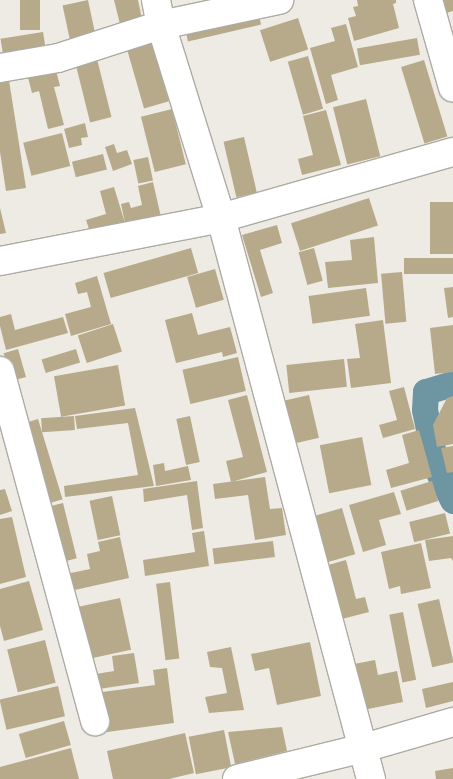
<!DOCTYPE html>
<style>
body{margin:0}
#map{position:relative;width:453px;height:779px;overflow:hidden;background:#eeebe4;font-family:"Noto Sans",sans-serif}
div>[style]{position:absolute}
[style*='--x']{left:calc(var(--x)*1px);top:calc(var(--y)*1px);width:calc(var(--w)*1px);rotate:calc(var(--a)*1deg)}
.canal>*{height:26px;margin:-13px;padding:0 13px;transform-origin:13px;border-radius:13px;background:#6e95a2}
.building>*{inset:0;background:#b7aa8a;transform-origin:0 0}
.roads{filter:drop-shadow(1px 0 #adaba4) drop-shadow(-1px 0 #adaba4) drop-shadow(0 1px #adaba4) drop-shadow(0 -1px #adaba4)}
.minor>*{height:28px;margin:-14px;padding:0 14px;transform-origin:14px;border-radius:14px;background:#fff}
span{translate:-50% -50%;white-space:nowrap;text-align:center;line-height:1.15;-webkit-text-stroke:5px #fff;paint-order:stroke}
</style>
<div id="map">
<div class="canal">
<i style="--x:453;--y:384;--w:28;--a:163"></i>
<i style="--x:426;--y:392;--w:18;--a:93"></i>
<i style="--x:425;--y:410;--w:60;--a:78.5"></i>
<i style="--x:437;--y:469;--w:36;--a:63"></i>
</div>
<div class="building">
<i style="left:20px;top:0;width:20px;height:30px"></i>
<i style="left:88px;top:0;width:38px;height:26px;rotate:78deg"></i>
<i style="clip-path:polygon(114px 0,138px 0,142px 19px,120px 24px)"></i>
<i style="clip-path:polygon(357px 0,396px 0,396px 3px,393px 4px,399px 28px,354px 41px,348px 18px,356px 16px,353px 7px,358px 6px)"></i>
<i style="clip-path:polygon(443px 0,453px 0,453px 11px,446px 13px)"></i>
<i style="left:257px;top:7px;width:18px;height:75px;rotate:77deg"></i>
<i style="left:298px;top:18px;width:33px;height:40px;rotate:72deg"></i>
<i style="clip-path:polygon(346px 24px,358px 67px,331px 75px,338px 100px,326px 104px,310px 48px,335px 41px,331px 28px)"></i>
<i style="left:43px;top:32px;width:18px;height:43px;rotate:81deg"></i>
<i style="left:150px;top:35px;width:69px;height:26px;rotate:74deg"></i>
<i style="left:417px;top:38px;width:17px;height:61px;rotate:80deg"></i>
<i style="left:96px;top:55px;width:64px;height:22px;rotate:76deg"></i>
<i style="left:308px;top:56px;width:55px;height:21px;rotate:74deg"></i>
<i style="left:424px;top:60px;width:80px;height:24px;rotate:73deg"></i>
<i style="clip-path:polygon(54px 63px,60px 86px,54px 87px,64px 125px,48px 129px,39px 91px,32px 93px,26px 70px)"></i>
<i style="clip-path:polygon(8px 74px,26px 188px,6px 191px,0 152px,0 75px)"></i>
<i style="left:366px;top:99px;width:59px;height:34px;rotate:76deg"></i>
<i style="left:172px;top:109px;width:57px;height:32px;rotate:76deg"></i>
<i style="clip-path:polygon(326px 110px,341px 165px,302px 175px,298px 159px,313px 155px,303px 116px)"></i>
<i style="clip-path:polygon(85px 123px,88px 137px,81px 138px,82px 145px,69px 148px,64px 129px)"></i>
<i style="left:62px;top:133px;width:34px;height:40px;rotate:76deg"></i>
<i style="left:244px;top:137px;width:57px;height:21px;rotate:77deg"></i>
<i style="clip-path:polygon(114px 144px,117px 153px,127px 150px,132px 164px,113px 171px,105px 147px)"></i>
<i style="left:103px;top:154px;width:16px;height:32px;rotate:76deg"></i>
<i style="left:148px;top:157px;width:24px;height:15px;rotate:78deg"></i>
<i style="clip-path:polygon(153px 182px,161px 217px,92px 238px,86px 220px,106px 214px,100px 191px,114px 187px,125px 223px,121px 204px,129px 202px,131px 208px,142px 205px,138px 186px)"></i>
<i style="left:369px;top:198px;width:29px;height:82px;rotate:72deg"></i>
<i style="left:453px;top:202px;width:52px;height:23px;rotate:90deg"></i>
<i style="clip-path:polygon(0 208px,6px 233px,0 234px)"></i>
<i style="clip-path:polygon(277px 225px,282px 243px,260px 250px,273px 293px,261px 297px,242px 235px)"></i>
<i style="clip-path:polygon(374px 237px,378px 283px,328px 288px,325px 262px,352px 260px,350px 240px)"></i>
<i style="left:191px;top:248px;width:26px;height:91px;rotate:74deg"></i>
<i style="left:314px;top:248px;width:34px;height:16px;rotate:75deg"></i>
<i style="left:453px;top:258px;width:16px;height:49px;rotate:90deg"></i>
<i style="left:215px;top:269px;width:32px;height:29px;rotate:74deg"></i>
<i style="left:402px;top:272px;width:50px;height:21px;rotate:85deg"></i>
<i style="clip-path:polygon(97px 276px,111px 324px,71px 336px,65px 314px,91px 307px,87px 292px,78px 294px,75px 283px)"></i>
<i style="clip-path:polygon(453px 287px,453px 317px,448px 318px,444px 288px)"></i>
<i style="left:366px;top:288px;width:28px;height:58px;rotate:82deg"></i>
<i style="clip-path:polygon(192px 313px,198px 335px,230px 327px,237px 353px,223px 357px,222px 352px,176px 363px,165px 320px)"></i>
<i style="clip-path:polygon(11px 314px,15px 330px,63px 317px,68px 333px,6px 350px,0 326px,0 317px)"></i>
<i style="clip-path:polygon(383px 320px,391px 383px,351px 388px,347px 359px,360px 358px,355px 324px)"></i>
<i style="left:113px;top:324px;width:29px;height:37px;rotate:72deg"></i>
<i style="clip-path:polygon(453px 325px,453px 372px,435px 374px,430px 328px)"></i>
<i style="left:18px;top:349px;width:29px;height:15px;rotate:74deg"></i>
<i style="left:76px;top:349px;width:14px;height:36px;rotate:73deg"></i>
<i style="left:238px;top:357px;width:35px;height:57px;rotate:77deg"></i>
<i style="left:344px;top:359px;width:28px;height:58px;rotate:84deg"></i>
<i style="left:118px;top:365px;width:41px;height:65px;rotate:80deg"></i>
<i style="clip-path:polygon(404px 387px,415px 429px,383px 438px,379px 425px,397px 420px,389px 391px)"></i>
<i style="clip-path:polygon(247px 395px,267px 472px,231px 482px,226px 461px,243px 457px,228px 400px)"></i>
<i style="left:309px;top:395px;width:44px;height:25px;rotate:77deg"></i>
<i style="clip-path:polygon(453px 396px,453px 444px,437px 447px,433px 425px,447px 398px)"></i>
<i style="clip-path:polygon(135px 408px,154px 486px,65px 497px,64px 486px,138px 475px,128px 423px,77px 429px,75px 416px)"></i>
<i style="left:74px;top:416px;width:14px;height:33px;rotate:86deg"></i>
<i style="left:190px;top:416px;width:47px;height:14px;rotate:78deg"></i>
<i style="left:38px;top:419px;width:84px;height:18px;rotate:73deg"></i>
<i style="clip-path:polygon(419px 430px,432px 477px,391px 488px,386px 470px,409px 463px,402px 435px)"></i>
<i style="left:362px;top:437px;width:49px;height:43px;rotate:79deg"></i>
<i style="clip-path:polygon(453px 446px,453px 472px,447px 473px,441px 448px)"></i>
<i style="clip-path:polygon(164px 463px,165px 471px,188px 466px,191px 480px,156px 486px,153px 465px)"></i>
<i style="clip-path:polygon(265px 477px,270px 509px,282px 508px,286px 535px,255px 540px,248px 495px,215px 499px,213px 484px)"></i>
<i style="clip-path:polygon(197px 481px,203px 528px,192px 530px,187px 495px,144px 502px,143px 489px)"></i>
<i style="left:432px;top:481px;width:21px;height:33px;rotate:73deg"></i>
<i style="clip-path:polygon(5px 489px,12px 511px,0 515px,0 490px)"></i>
<i style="clip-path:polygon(394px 492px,401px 514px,379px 520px,386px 545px,363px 552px,349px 505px)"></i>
<i style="left:112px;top:496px;width:40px;height:23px;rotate:78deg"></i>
<i style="left:63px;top:503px;width:57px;height:18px;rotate:76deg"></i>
<i style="left:342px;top:508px;width:48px;height:29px;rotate:74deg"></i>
<i style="left:445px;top:513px;width:21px;height:37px;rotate:76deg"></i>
<i style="clip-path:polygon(12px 517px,26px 577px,0 584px,0 519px)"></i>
<i style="clip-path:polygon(204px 531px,209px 566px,145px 576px,143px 560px,195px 552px,192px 533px)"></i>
<i style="clip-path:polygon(453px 536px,453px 561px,451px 558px,429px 561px,425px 540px)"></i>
<i style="clip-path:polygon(120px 537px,129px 578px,70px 591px,66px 574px,90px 569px,87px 554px,100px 551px,98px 542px)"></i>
<i style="left:273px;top:541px;width:16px;height:61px;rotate:83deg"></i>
<i style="clip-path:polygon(421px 543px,431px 588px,401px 594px,400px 586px,389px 589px,381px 552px)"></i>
<i style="clip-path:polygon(346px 560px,356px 599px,365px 597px,369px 612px,342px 619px,328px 565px)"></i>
<i style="clip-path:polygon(29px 581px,43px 630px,4px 641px,0 626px,0 589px)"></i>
<i style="left:170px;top:582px;width:77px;height:14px;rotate:83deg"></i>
<i style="left:120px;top:598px;width:53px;height:45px;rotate:78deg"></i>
<i style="left:439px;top:599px;width:65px;height:22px;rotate:77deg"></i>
<i style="left:403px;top:612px;width:69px;height:14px;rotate:79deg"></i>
<i style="left:45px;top:640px;width:44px;height:39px;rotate:76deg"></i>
<i style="clip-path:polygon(310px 642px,321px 696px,277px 705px,269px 668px,255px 671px,251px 654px)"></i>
<i style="clip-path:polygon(231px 647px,244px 710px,209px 713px,205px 697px,227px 693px,222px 668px,210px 667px,207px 652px)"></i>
<i style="clip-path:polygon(134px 653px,139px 683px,92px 690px,90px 675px,114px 671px,112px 656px)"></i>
<i style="clip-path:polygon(375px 660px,378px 675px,397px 671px,403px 702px,363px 710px,354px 664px)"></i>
<i style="clip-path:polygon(167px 668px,174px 723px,100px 733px,95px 693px,155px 685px,153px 670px)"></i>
<i style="clip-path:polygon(453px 682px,453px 701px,426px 708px,422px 689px)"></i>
<i style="left:58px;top:686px;width:31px;height:60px;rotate:77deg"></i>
<i style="left:64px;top:721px;width:25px;height:47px;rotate:74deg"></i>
<i style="clip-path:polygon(282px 727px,287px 751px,235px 764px,228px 732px)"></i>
<i style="left:224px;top:730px;width:38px;height:36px;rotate:79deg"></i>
<i style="clip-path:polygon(185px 733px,194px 773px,169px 779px,113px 779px,107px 751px)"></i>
<i style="clip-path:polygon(71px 748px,79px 779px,0 779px,0 767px)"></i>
<i style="clip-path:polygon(453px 768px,453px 779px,436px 779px,435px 771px)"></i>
</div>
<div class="roads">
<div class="minor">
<i style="--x:156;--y:0;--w:25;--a:79"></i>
<i style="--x:161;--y:25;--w:202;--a:72.7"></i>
<i style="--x:221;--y:218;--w:581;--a:75.03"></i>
<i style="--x:428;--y:0;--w:91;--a:74.1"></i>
<i style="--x:0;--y:68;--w:59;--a:-9.8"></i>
<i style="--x:58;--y:58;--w:108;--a:-17.8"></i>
<i style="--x:161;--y:25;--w:121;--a:-12"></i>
<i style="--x:0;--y:261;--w:225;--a:-11"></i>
<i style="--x:221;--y:218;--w:241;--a:-15.9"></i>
<i style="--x:0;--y:371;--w:363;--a:74.8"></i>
<i style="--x:237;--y:779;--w:131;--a:-13.7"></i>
<i style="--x:364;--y:748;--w:93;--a:-16.3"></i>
</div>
</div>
</div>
